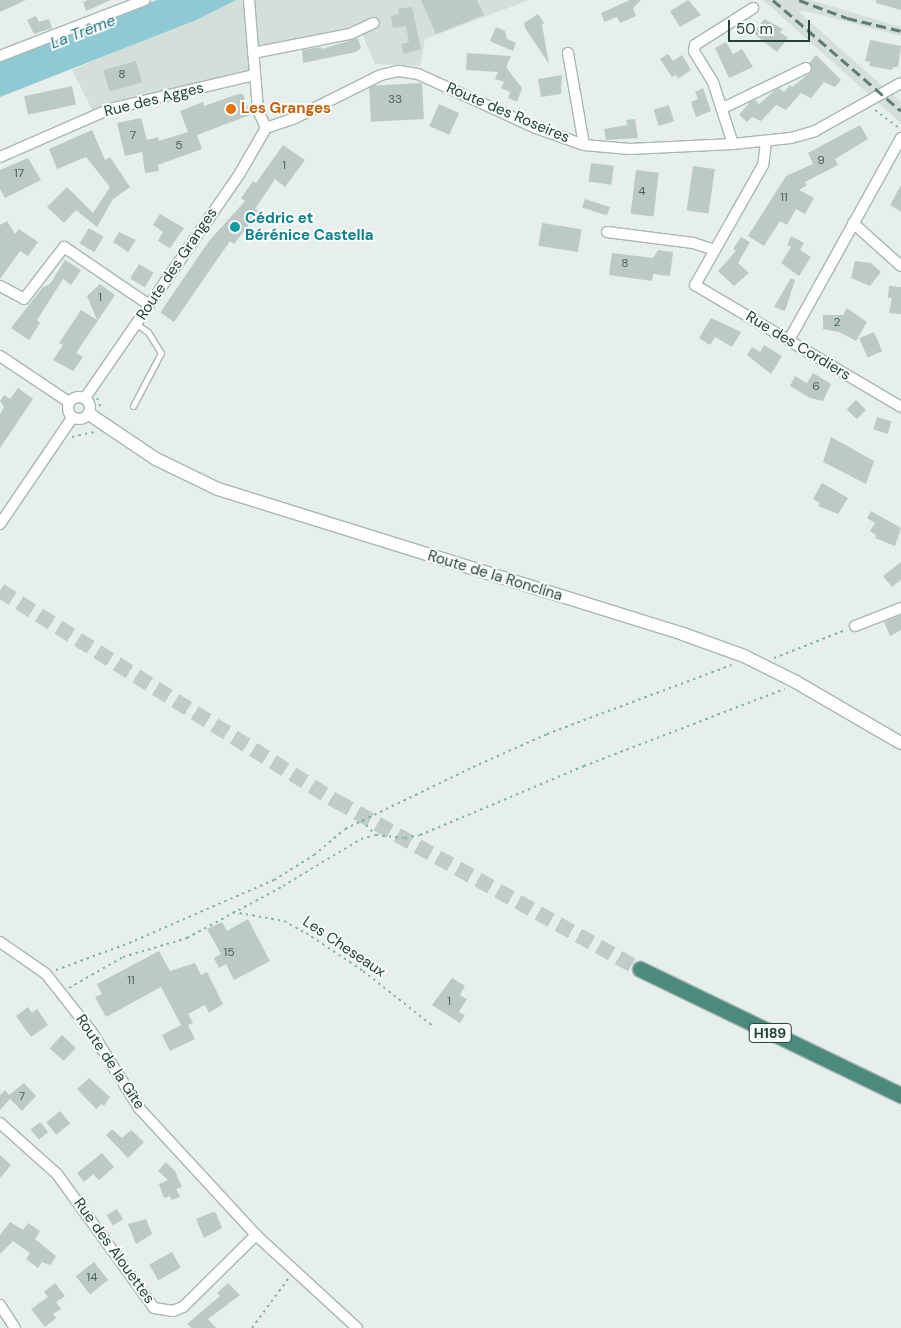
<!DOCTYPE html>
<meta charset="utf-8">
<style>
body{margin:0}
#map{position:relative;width:901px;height:1328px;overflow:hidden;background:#e6efeb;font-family:"DM Sans",sans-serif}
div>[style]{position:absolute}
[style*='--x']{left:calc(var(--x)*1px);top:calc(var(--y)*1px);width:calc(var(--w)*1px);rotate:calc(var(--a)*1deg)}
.built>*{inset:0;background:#d4dfda}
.water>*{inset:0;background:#8ec9d4}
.building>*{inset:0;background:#bbcac4;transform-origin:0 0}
.trunk-tunnel>*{height:15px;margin-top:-7.5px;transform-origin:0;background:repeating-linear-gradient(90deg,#bfccc8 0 15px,transparent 0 23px)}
.path>*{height:2px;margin-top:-1px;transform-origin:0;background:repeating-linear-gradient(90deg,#86b3a5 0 2.5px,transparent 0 6.5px)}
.roads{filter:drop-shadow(1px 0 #a8b8b2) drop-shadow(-1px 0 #a8b8b2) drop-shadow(0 1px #a8b8b2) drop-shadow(0 -1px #a8b8b2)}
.service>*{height:5px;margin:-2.5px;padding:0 2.5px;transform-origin:2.5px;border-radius:2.5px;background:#fff}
.minor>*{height:10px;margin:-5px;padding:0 5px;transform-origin:5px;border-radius:5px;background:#fff}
.minor>.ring{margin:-5px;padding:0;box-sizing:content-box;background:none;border:10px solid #fff;border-radius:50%}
.tertiary>*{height:12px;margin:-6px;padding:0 6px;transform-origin:6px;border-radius:6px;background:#fff}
.trunk>*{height:15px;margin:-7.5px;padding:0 7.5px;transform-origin:7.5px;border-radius:7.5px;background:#4c8a7c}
.rail>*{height:3px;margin-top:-1.5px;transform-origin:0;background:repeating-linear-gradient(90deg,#5f7d75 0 10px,transparent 0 15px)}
.dots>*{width:14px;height:14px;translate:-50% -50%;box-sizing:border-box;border:2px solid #f7fbf9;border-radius:50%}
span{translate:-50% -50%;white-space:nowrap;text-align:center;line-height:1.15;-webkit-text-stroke:4px #f7fbf9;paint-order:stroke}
.number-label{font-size:12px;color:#4a645c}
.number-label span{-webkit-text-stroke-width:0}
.shield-label span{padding:1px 4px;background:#f7fbf9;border:1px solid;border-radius:4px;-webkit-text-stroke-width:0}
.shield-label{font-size:14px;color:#24423a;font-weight:700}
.street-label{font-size:15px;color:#24423a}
.food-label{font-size:15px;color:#c56008;font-weight:700}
.left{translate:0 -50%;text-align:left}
.culture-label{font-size:15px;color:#0d838f;font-weight:700}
.water-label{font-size:16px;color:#1c6f80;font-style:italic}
.scale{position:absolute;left:728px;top:20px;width:82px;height:22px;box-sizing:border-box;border:2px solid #24423a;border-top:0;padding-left:6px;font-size:15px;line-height:18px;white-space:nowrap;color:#24423a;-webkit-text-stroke:4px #f7fbf9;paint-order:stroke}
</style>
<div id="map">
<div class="built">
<i style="clip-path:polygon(236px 0,529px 0,425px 39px,420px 66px,375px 64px,361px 31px,253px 53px,254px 75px,94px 113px,72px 70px)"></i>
<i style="clip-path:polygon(763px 0,810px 0,901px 27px,901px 36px,802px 10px,800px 13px,901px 102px,901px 123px)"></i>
</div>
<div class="water">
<i style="clip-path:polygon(157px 0,236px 0,196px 20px,0 97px,0 61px)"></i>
</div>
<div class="building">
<i style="clip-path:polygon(0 0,26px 0,0 12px)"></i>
<i style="clip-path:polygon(88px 0,111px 0,86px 11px,83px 2px)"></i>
<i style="clip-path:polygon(421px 0,477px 0,484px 15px,436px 34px)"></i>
<i style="clip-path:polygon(630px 0,641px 0,633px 8px,636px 16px,620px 23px,617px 17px,604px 22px,601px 13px)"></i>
<i style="clip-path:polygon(688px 0,701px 15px,680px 27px,670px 11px)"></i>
<i style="clip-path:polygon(876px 0,901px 0,901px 10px,876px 3px)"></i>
<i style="clip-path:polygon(412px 7px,421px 49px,404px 54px,401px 44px,409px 42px,406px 26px,393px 28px,391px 16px,399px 14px,398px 9px)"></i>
<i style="clip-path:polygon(538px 14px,544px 23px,542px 25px,549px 64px,525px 28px,524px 23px)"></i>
<i style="clip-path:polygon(36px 16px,39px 22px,49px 19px,52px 28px,34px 34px,27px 20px)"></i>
<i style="clip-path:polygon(764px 19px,783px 29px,780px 32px,788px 38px,777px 52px,753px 33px)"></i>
<i style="clip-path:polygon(496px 27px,505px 31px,507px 39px,516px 43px,513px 51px,490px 41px)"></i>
<i style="clip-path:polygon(358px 38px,361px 48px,356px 52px,303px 63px,302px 50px,321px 47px,322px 49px)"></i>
<i style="clip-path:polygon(870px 40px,901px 46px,898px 67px,893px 67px,892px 70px,869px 66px,870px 62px,865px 61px)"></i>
<i style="clip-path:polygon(726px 42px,733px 54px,742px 49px,753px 67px,729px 78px,715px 48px)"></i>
<i style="clip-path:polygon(467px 53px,511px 56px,506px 67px,522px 88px,517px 102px,508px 98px,510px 92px,501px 88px,504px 82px,495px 79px,498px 72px,466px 70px)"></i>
<i style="clip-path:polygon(668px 54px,673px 61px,682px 55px,691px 70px,678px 79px,676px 75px,672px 77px,660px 59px)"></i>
<i style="clip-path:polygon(816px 55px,841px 80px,835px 87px,824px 82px,811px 98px,801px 93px,786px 110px,776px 105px,761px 121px,752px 117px,747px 122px,739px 115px,750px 102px,755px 100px,759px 104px,775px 90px,779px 88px,784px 92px,790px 85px,792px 87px,811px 72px,810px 62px)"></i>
<i style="left:136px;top:61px;width:22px;height:34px;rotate:74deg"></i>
<i style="clip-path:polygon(562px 75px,561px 94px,541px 97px,538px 79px)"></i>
<i style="left:422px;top:83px;width:36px;height:53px;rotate:87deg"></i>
<i style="left:72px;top:86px;width:19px;height:49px;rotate:78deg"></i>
<i style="clip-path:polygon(703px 88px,711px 111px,696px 117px,691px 102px,698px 99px,695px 92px)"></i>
<i style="clip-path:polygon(238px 94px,243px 94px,250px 115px,197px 135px,202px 149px,158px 165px,159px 171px,145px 173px,142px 152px,125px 156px,117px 123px,141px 118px,147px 140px,158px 137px,159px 141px,188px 132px,180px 111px,203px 102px,204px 106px)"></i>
<i style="left:439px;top:104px;width:22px;height:24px;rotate:24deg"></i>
<i style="left:669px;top:105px;width:17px;height:16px;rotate:73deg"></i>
<i style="clip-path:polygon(635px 119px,638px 138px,606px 140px,604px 129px,627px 125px,626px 120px)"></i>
<i style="clip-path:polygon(860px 125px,868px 139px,835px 159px,838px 165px,805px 182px,807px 185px,799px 190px,814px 198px,805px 214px,796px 209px,787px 225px,780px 221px,764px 246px,748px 236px,786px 176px,813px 164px,808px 153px)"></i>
<i style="clip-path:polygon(92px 130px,105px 160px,110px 157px,130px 187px,113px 199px,97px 227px,76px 210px,64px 223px,47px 207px,67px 187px,93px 213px,110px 187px,86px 157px,57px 169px,49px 149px)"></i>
<i style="clip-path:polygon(283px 145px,305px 160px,285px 187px,275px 179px,255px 209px,259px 211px,234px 244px,230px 241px,174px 322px,161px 313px,162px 310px,209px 241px,245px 201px,241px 198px,253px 181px,256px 183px)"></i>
<i style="clip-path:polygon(28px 158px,41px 180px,5px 198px,0 189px,0 170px)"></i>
<i style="left:591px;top:163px;width:23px;height:19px;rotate:7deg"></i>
<i style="left:693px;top:166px;width:22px;height:45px;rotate:8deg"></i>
<i style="left:636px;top:170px;width:23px;height:44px;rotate:7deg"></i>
<i style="clip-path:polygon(901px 185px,901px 212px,890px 205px)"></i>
<i style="left:585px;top:199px;width:26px;height:9px;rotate:18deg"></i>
<i style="clip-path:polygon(160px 214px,184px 228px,170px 248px,158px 241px,163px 232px,153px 225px)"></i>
<i style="clip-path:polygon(7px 221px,15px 234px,19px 229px,38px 242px,28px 256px,20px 251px,0 279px,0 225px)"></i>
<i style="left:542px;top:223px;width:40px;height:23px;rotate:9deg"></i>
<i style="left:89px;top:228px;width:17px;height:18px;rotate:31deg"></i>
<i style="clip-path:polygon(119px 232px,136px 240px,128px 252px,113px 242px)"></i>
<i style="clip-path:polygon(791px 236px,804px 243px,800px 250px,811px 257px,799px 276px,781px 263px,791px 247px,787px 245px)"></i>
<i style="clip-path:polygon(741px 237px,750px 242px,738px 263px,749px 273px,734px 286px,718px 271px,736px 251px,733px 249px)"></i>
<i style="clip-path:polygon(658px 250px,673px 252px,670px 276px,653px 274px,652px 281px,609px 275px,612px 253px,653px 258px)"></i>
<i style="clip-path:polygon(65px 260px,81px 270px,71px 285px,63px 279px,37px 320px,40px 323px,29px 340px,11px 328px,43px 287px,50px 284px)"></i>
<i style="clip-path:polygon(855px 261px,871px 263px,881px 272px,870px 286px,851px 278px)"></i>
<i style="left:139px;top:264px;width:17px;height:17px;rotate:31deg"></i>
<i style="clip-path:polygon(791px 278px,795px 280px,785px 311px,774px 307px)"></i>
<i style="clip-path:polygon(100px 284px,115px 295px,76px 353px,83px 357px,73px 371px,53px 360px,63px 345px,59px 343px,81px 310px,97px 320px,87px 296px)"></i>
<i style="clip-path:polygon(889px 286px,901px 287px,901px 314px,889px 313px,892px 298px,888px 298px)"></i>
<i style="clip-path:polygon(847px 308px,867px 322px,856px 341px,839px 332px,823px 329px,823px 315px,843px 315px)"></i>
<i style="clip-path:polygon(711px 318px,741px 332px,732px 347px,715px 337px,710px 345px,699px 338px)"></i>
<i style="left:874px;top:332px;width:21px;height:16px;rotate:67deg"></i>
<i style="clip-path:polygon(764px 345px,782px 356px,771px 374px,747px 355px,752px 347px,760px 352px)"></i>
<i style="clip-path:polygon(813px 373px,831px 384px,823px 401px,810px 398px,790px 386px,795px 376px,807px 383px)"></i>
<i style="clip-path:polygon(18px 388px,33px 399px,0 448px,0 414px,4px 407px,0 401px,4px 395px,10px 399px)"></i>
<i style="left:856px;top:400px;width:14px;height:13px;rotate:45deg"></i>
<i style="left:877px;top:417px;width:15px;height:13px;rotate:16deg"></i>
<i style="clip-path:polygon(831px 437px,874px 461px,866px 484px,823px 462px)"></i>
<i style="clip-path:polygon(822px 483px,848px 498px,838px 514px,818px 506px,820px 503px,813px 499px)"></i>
<i style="clip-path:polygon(871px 511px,901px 528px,895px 546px,875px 538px,876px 535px,870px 531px,875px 523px,867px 518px)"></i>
<i style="clip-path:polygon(901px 562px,901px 580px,892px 587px,883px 576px)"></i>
<i style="clip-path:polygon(901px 615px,901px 630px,890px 636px,884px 622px)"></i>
<i style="clip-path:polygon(248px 919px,270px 961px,234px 980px,226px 964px,219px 968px,214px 958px,221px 954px,207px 929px,222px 922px,227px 931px)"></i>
<i style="clip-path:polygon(159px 951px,170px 971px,195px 963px,201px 975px,207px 972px,223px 1004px,209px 1013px,205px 1005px,188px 1014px,193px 1023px,188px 1025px,195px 1039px,170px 1051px,162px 1035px,181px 1025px,161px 987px,106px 1017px,95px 997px,102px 994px,97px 984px)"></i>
<i style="clip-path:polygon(452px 978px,465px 986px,460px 995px,467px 999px,459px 1012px,465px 1015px,460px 1023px,432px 1005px)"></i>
<i style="clip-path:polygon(28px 1007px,32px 1013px,37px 1009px,48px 1025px,31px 1037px,16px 1016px)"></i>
<i style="left:62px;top:1035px;width:19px;height:18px;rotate:43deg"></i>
<i style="clip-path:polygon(89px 1078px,110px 1097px,104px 1106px,102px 1104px,96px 1109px,77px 1089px)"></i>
<i style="clip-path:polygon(24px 1083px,36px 1096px,22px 1111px,10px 1099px,0 1110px,0 1095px,5px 1090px,9px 1095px)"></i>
<i style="left:60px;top:1111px;width:16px;height:18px;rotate:50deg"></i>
<i style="left:40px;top:1122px;width:13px;height:12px;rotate:51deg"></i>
<i style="clip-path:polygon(112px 1129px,122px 1138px,131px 1130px,144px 1142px,128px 1158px,106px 1135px)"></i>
<i style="clip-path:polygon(102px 1153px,114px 1167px,99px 1180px,93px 1174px,84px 1182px,77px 1173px)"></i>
<i style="clip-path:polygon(0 1155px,11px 1165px,0 1178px)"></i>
<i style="clip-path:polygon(166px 1162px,175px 1171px,182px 1187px,176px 1189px,180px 1197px,171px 1200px,170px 1196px,164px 1198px,159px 1184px,168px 1180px,158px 1171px)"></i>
<i style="left:117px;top:1209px;width:12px;height:12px;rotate:59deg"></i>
<i style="clip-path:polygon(213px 1212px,216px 1213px,222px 1228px,204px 1238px,196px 1219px)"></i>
<i style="clip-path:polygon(146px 1219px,152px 1234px,136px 1244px,128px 1224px)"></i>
<i style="clip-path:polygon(10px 1222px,23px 1230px,28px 1223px,40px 1231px,35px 1239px,56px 1256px,51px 1265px,42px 1262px,38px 1268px,26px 1259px,30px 1253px,13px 1241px,0 1254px,0 1235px)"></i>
<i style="left:172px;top:1252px;width:18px;height:26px;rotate:61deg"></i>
<i style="left:94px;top:1262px;width:23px;height:23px;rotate:52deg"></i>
<i style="clip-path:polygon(55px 1283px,65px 1296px,56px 1302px,61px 1309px,53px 1314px,56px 1318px,45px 1327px,31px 1309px,48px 1297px,44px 1292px)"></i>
<i style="clip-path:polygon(228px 1283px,240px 1295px,208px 1319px,216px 1328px,192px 1328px,187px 1324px,220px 1296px,217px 1293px)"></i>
</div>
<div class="trunk-tunnel">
<i style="--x:0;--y:590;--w:398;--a:32.1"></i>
<i style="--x:337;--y:801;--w:346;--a:29"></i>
</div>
<div class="path">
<i style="--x:875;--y:110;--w:30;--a:37"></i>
<i style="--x:97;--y:398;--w:11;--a:68"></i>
<i style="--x:72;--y:437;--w:23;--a:-13"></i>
<i style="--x:774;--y:658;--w:77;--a:-21.3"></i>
<i style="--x:362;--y:820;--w:20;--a:49"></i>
<i style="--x:233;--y:912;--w:52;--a:10"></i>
<i style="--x:284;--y:921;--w:25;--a:29"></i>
<i style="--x:306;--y:933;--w:69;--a:33.7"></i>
<i style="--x:363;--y:971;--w:89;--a:38.2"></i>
<i style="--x:56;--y:970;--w:78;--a:-20.3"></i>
<i style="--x:129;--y:943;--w:158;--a:-23.5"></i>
<i style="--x:274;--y:880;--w:47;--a:-32"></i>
<i style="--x:314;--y:855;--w:40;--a:-40"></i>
<i style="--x:345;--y:829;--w:142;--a:-25.8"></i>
<i style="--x:473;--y:767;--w:81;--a:-24"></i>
<i style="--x:547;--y:734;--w:197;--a:-20.5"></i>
<i style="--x:69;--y:988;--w:62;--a:-29.9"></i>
<i style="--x:123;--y:957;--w:67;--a:-16.5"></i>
<i style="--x:187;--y:938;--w:109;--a:-28.4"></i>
<i style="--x:283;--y:886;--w:91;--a:-31.1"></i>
<i style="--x:361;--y:839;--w:16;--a:-15"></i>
<i style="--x:376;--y:835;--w:29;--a:6"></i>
<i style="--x:405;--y:838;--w:15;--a:-11"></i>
<i style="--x:420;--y:835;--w:178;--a:-22.8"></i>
<i style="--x:584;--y:766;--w:215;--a:-21"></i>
<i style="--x:252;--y:1328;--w:61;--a:-53.7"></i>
</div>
<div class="roads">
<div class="service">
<i style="--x:133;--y:406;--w:60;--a:-62.2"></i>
<i style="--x:161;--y:353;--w:25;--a:-122"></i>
<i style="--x:148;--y:332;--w:14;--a:-146"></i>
</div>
<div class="minor">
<i style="--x:249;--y:0;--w:110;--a:85.3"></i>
<i style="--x:258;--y:110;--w:20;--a:66"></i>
<i style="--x:253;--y:53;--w:99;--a:-11.1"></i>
<i style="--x:350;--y:34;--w:26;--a:-25"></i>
<i style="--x:568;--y:53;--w:93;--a:80.1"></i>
<i style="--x:0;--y:56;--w:155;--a:-21.1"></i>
<i style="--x:723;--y:108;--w:92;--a:-25.7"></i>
<i style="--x:266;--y:128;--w:31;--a:-19"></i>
<i style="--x:295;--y:118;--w:96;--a:-26.6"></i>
<i style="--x:381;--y:75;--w:18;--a:-13"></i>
<i style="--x:399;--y:71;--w:19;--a:9"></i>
<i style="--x:418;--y:74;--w:130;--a:24.6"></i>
<i style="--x:536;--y:128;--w:51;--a:19.5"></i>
<i style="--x:584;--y:145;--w:46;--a:5"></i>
<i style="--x:630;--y:149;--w:103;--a:-2.8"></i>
<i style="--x:733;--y:144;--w:58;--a:-5.9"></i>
<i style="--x:791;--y:138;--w:25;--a:-16"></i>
<i style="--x:815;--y:131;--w:98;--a:-29.2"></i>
<i style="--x:766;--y:142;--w:23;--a:97"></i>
<i style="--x:763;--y:165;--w:138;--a:119.5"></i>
<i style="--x:695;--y:285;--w:239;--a:30.6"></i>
<i style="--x:733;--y:144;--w:65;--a:-107.9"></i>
<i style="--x:713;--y:82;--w:36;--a:-122"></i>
<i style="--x:694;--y:51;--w:6;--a:-81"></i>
<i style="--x:695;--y:45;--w:69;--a:-32.5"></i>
<i style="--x:0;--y:157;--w:120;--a:-23.6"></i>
<i style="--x:110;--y:109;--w:148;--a:-13.3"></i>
<i style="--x:853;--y:223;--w:64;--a:41.9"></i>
<i style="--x:607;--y:232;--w:87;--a:7.3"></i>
<i style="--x:693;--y:243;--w:22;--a:18"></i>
<i style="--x:0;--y:286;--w:27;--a:28"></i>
<i style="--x:24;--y:299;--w:66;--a:-52.4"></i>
<i style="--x:64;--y:247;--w:102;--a:34.2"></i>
<i style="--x:789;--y:340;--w:231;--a:-61"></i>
<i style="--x:0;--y:356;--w:83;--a:33.7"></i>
<i class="ring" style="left:68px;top:397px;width:12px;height:12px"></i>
<i style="--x:85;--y:398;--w:273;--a:-55.4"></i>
<i style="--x:240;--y:173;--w:52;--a:-60"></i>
<i style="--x:0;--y:524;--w:128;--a:-55.8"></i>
<i style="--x:855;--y:626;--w:49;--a:-21.4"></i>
<i style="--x:0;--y:942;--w:56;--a:34.8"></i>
<i style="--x:46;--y:974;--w:73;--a:51.7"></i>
<i style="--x:91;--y:1031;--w:91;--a:58.1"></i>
<i style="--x:139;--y:1108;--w:173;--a:47.3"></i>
<i style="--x:256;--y:1235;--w:137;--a:42.6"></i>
<i style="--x:0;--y:1123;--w:76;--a:41.8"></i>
<i style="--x:57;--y:1174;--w:165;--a:54.1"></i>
<i style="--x:154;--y:1308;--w:19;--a:9"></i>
<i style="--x:173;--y:1311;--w:11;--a:-22"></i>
<i style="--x:183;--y:1307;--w:103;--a:-44.6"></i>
<i style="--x:0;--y:1305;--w:27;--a:57"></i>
</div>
<div class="tertiary">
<i style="--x:89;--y:414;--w:81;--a:33.9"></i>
<i style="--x:156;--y:459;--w:69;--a:25.8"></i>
<i style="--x:218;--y:489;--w:487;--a:17.3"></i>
<i style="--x:683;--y:634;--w:65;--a:19.8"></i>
<i style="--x:744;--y:656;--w:58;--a:26.6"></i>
<i style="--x:796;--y:682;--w:121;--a:30.2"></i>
</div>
<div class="trunk">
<i style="--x:640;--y:969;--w:290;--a:25.8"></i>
</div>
</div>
<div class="rail">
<i style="--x:773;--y:0;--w:169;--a:40.9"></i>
<i style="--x:799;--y:0;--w:51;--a:20.6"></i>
<i style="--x:847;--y:18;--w:56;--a:13.5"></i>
</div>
<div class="dots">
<i style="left:231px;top:109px;background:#e8710a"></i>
<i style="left:235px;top:227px;background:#0f9aa8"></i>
</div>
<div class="number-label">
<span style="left:122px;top:75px">8</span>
<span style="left:395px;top:100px">33</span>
<span style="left:133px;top:136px">7</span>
<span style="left:179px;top:146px">5</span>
<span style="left:821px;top:161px">9</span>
<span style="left:284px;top:166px">1</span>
<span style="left:19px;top:174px">17</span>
<span style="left:642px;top:192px">4</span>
<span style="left:784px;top:198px">11</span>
<span style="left:625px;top:264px">8</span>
<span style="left:100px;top:298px">1</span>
<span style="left:837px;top:323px">2</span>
<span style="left:816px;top:387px">6</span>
<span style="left:229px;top:953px">15</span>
<span style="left:131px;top:981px">11</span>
<span style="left:449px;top:1002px">1</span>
<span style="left:22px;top:1097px">7</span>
<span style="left:92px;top:1278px">14</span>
</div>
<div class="shield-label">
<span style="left:770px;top:1033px">H189</span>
</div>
<div class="street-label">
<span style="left:154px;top:100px;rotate:-14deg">Rue des Agges</span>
<span style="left:508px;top:113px;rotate:23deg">Route des Roseires</span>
<span style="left:177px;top:264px;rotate:-56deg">Route des Granges</span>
<span style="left:798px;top:346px;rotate:31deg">Rue des Cordiers</span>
<span style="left:495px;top:576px;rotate:17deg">Route de la Ronclina</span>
<span style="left:344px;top:947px;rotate:34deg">Les Cheseaux</span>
<span style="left:110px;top:1062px;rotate:56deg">Route de la Gîte</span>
<span style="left:114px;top:1251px;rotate:54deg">Rue des Alouettes</span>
</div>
<div class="food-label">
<span class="left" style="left:241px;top:109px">Les Granges</span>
</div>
<div class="culture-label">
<span class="left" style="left:245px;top:227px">Cédric et<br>Bérénice Castella</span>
</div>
<div class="water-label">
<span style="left:83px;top:32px;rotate:-21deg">La Trême</span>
</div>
<div class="scale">50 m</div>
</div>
